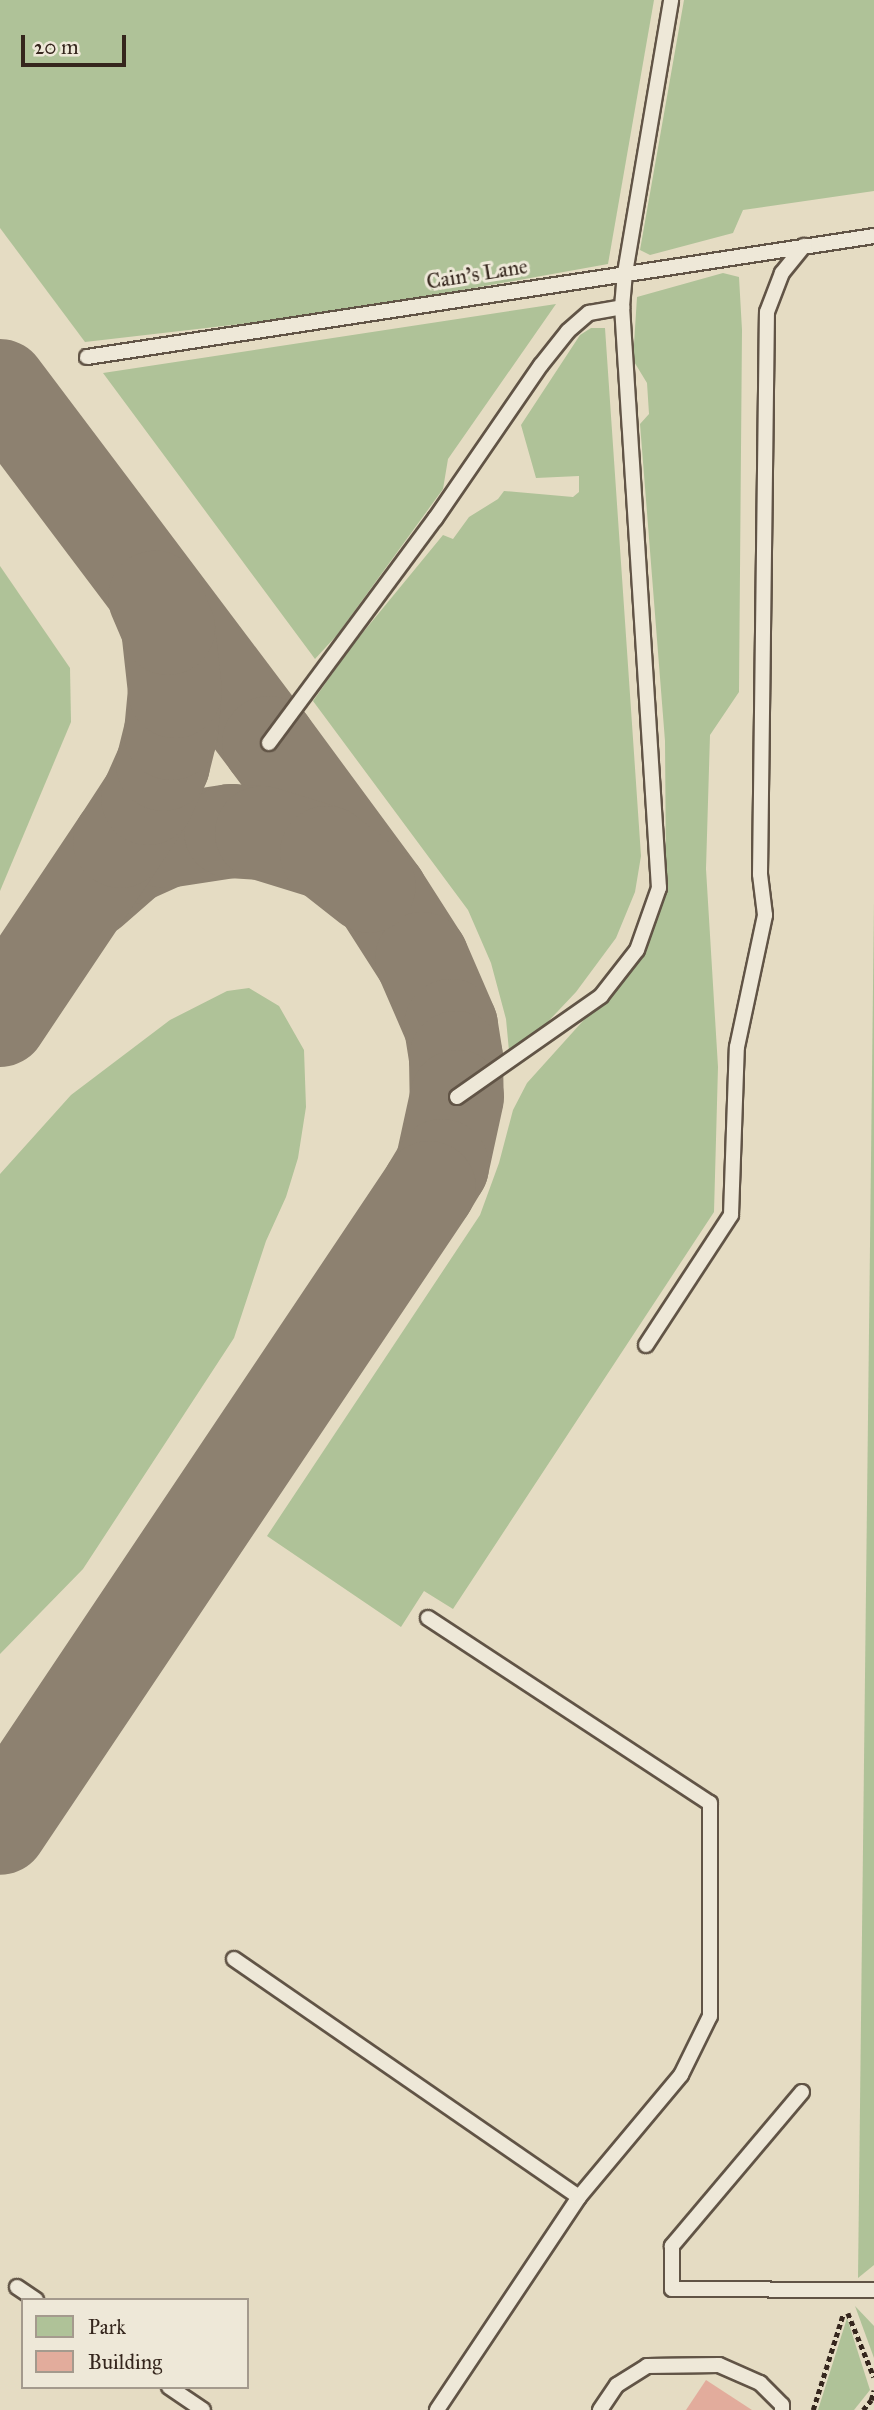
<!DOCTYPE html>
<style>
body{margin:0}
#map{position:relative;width:874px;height:2410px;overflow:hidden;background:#e5dcc3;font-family:"IM FELL Great Primer",serif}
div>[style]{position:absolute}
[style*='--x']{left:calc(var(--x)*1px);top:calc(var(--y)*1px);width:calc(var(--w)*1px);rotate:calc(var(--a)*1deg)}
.green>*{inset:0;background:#afc298}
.taxiway>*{height:94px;margin:-47px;padding:0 47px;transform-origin:47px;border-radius:47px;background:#8d8170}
.building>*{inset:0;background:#e2ac9c}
.path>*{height:4.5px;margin-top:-2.25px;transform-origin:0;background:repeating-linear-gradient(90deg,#35261d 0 5px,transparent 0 8.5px)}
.roads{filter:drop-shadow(2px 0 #615446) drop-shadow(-2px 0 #615446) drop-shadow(0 2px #615446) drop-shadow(0 -2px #615446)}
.lane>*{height:14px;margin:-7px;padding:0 7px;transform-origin:7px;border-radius:7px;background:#eee8d8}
span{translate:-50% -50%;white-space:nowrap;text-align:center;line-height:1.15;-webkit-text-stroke:6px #eee8d8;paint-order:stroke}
.street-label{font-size:21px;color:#35261d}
.legend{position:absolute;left:21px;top:2298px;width:228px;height:91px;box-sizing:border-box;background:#eee8d8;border:2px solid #a49a8d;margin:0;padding:9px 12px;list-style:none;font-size:21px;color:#35261d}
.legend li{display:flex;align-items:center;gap:14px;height:35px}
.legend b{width:35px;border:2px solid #a49a8d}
.scale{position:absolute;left:21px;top:35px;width:105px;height:32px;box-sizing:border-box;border:4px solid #35261d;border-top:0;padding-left:9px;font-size:21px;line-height:24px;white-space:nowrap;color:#35261d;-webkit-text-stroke:5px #eee8d8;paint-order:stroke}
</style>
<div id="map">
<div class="green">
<i style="clip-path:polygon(0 0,654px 0,608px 264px,335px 313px,85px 342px,0 228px)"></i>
<i style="clip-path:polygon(684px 0,874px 0,874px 191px,743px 210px,733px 233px,650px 255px,640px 250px)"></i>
<i style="clip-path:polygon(723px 273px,739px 277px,742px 330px,739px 692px,710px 735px,706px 869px,718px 1067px,714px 1212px,453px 1609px,424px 1591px,401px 1627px,267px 1536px,480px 1215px,499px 1163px,513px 1110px,527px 1083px,627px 972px,656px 921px,666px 871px,665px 741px,640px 424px,649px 414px,647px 383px,633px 360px,637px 297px)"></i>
<i style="clip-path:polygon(556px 304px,448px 459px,443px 489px,337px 635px,315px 659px,103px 373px)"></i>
<i style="clip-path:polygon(591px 328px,605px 328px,641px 856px,635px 892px,616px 938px,576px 992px,523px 1048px,509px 1051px,506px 1019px,491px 963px,468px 910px,313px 701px,351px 647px,443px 535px,453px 539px,469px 517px,498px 499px,504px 491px,573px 497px,579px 492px,579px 476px,536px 478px,521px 425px,580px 335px)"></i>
<i style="clip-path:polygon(0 566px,70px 668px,71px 722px,0 891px)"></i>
<i style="clip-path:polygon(874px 902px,874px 2265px,858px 2278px)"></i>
<i style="clip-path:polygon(249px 988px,279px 1006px,304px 1050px,306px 1107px,298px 1158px,286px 1197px,266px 1241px,234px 1338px,83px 1569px,0 1654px,0 1174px,71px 1095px,170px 1020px,227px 991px)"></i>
<i style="clip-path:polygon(855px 2306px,874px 2326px,874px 2358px)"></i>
<i style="clip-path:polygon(847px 2318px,870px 2390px,854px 2410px,818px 2410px)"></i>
</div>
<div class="taxiway">
<i style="--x:0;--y:386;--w:447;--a:53"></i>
<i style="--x:269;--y:743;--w:189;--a:53.6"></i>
<i style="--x:381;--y:895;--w:76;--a:57.4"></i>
<i style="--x:422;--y:959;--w:73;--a:66.6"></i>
<i style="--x:451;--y:1026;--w:32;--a:81"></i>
<i style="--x:456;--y:1058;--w:39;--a:89"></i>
<i style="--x:457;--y:1097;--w:71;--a:102.3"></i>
<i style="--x:442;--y:1166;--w:26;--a:121"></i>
<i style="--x:429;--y:1188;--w:770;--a:123.83"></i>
<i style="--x:91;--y:891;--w:52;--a:-41.1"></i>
<i style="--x:130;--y:857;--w:39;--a:-24"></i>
<i style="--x:166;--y:841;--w:66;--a:-8.7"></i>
<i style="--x:231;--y:831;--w:31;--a:4"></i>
<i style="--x:262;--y:833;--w:68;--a:17.1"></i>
<i style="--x:327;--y:853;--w:53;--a:38.2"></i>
<i style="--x:0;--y:1020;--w:216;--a:-56.2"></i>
<i style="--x:120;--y:841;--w:51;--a:-56.9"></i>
<i style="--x:148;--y:798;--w:37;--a:-66"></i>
<i style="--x:163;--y:764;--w:32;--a:-76"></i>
<i style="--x:171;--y:733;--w:42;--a:-84.6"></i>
<i style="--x:175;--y:691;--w:63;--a:-96.3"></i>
<i style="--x:168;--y:628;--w:33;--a:-113"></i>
</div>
<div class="building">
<i style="clip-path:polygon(706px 2380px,752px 2410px,686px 2410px)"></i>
</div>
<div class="path">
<i style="--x:848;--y:2313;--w:69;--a:67.9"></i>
<i style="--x:813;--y:2410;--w:101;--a:-72.6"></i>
<i style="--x:863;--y:2410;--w:13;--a:-51"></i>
<i style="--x:871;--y:2400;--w:10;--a:-73"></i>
</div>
<div class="roads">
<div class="lane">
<i style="--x:87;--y:357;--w:796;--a:-8.74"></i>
<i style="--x:269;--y:743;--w:279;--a:-53.5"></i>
<i style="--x:435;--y:519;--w:187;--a:-55.5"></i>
<i style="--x:541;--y:365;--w:43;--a:-51.5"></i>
<i style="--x:568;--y:331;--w:28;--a:-41"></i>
<i style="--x:589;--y:313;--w:34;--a:-10"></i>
<i style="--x:457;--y:1097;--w:176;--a:-35"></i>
<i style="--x:601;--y:996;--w:58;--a:-52"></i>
<i style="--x:637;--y:950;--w:66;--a:-70.5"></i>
<i style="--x:659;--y:888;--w:582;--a:-93.64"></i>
<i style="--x:622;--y:307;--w:34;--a:-85"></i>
<i style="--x:625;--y:273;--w:277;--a:-80.4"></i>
<i style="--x:646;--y:1345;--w:155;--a:-56.8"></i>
<i style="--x:731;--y:1215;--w:168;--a:-88"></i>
<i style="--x:737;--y:1047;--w:135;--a:-78"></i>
<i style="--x:765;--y:915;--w:41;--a:-97"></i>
<i style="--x:760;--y:874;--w:562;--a:-89.29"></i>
<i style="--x:767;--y:312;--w:42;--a:-69"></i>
<i style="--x:782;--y:273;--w:35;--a:-51"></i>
<i style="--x:428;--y:1618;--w:337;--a:33.3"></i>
<i style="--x:710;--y:1803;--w:213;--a:90"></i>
<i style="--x:710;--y:2016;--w:66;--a:116.2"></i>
<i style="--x:681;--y:2075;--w:159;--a:129.9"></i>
<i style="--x:579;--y:2197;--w:256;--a:123.7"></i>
<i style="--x:234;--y:1959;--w:419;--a:34.6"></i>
<i style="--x:802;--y:2092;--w:202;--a:130.2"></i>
<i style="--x:672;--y:2246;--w:43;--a:90"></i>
<i style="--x:672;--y:2289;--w:202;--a:0.3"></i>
<i style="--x:17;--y:2287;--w:23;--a:34"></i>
<i style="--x:169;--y:2387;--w:41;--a:34.1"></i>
<i style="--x:600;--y:2410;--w:30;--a:-56"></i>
<i style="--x:617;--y:2385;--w:36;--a:-32"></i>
<i style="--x:647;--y:2366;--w:72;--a:-0.8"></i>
<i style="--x:719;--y:2365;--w:45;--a:23.7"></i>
<i style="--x:760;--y:2383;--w:31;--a:45"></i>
<i style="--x:782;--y:2405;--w:5;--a:90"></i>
</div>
</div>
<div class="street-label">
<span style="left:477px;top:274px;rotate:-9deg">Cain's Lane</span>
</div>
<ul class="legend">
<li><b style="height:19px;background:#afc298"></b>Park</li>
<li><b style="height:19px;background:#e2ac9c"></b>Building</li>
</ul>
<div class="scale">20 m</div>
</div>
